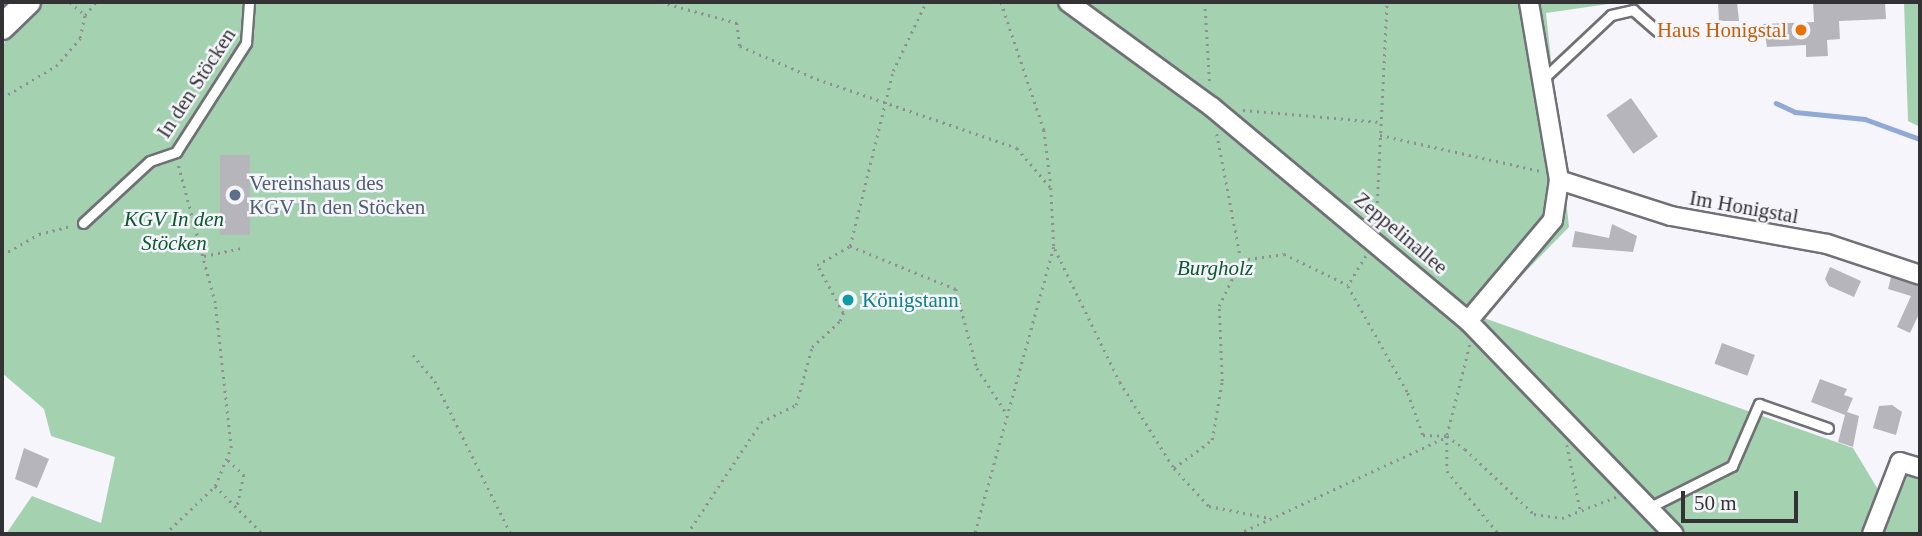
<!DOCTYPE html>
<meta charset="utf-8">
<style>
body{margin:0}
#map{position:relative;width:1922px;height:536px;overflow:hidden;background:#f5f5fb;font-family:"Times New Roman",serif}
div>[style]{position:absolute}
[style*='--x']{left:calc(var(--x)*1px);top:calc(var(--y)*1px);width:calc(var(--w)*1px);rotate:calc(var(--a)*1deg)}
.green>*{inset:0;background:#a4d2b0}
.stream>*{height:4.5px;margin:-2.25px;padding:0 2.25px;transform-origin:2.25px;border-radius:2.25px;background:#90a9d5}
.building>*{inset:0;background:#b5b5bb;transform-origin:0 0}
.path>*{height:2.5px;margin-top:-1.25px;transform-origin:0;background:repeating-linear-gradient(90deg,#8f8f93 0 2px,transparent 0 7px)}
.roads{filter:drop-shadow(2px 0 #707076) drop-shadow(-2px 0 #707076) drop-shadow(0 2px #707076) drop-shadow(0 -2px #707076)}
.lane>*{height:9px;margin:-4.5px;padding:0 4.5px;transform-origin:4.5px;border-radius:4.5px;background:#fff}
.street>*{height:18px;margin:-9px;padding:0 9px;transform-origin:9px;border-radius:9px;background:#fff}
.secondary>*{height:24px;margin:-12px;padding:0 12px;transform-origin:12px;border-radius:12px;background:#fff}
.dots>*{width:19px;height:19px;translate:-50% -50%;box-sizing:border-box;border:4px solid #f5f5fb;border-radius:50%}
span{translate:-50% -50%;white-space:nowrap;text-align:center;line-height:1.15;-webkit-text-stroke:5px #f5f5fb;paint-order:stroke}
.food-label{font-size:21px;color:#c56008}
.right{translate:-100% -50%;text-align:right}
.street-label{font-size:21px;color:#333336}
.service-label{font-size:21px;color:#4e5e75}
.left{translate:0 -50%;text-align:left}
.park-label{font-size:21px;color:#0b5a2f;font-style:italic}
.culture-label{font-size:21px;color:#0d838f}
.frame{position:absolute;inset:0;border:4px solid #333336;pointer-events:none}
.scale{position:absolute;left:1681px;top:491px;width:117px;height:32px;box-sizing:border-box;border:4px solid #333336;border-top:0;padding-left:9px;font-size:21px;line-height:24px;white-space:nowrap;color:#333336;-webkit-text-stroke:5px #f5f5fb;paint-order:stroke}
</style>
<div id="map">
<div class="green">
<i style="clip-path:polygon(44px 2px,1622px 2px,1546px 13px,1569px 227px,1481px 317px,1853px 448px,1882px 496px,1897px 456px,1920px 464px,1920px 534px,6px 534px,32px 496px,101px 523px,115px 457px,51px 436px,44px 409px,2px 373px,2px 45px)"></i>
<i style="clip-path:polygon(1904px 2px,1920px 2px,1920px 127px,1908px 121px)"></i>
</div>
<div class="stream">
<i style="--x:1776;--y:103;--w:21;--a:25"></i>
<i style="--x:1795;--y:112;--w:70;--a:5.7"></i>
<i style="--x:1865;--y:119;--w:59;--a:20"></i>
</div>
<div class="building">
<i style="clip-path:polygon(1718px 2px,1737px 2px,1739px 21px,1719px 21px)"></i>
<i style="clip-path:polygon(1813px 2px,1885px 2px,1886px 19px,1839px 21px,1840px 39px,1827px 40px,1828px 56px,1806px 57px,1806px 45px,1767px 47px,1763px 24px,1814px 22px)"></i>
<i style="left:1631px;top:98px;width:47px;height:30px;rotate:55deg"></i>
<i style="left:220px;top:155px;width:30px;height:80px"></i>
<i style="clip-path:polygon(1612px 224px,1637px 236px,1633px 252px,1572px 247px,1575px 231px,1609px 238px)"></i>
<i style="clip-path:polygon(1830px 267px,1861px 281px,1854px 297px,1829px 286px,1825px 279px)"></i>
<i style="clip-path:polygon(1891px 277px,1920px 286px,1920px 312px,1910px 333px,1897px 327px,1911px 296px,1888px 289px)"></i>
<i style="left:1722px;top:343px;width:35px;height:22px;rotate:20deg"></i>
<i style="clip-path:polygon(1820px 379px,1847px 389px,1844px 395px,1853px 398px,1847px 412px,1859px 416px,1853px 447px,1838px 442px,1845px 415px,1811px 402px)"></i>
<i style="clip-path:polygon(1892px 405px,1902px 412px,1896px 435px,1873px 428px,1879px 406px)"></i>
<i style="clip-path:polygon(24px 448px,49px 459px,37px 488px,15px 479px)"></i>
</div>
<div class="path">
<i style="--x:70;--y:2;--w:20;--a:41"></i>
<i style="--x:661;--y:2;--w:79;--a:15.4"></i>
<i style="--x:737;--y:23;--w:23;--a:83"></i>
<i style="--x:740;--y:46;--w:84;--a:23.2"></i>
<i style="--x:817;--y:79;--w:212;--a:19"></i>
<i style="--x:1017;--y:148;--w:52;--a:49.6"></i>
<i style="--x:1051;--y:188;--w:59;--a:87.1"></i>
<i style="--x:1054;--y:247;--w:298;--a:105.4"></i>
<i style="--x:1001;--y:2;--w:135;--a:71.4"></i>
<i style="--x:1044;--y:130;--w:55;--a:82.7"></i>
<i style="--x:1205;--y:2;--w:84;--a:86.6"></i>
<i style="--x:2;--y:98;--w:63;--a:-30.7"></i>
<i style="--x:56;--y:66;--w:37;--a:-49"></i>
<i style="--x:80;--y:38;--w:24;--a:-78"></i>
<i style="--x:85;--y:15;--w:17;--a:-50"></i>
<i style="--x:1243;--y:110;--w:137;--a:5"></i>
<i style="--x:1217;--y:134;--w:128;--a:79.2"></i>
<i style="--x:1380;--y:135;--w:165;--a:12.6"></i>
<i style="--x:1376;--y:224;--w:222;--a:-87.2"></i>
<i style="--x:850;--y:246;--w:114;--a:22.1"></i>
<i style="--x:956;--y:289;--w:82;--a:75.1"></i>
<i style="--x:977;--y:368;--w:55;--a:56.9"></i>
<i style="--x:1055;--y:249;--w:148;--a:64"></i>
<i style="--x:1120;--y:382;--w:102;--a:57.9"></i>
<i style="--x:1174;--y:468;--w:52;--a:47.4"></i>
<i style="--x:1209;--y:506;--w:62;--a:11.1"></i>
<i style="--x:2;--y:255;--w:43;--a:-29.6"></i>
<i style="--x:39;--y:234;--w:34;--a:-14"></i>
<i style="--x:204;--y:256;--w:39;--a:-12"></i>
<i style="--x:1366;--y:256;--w:35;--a:121"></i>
<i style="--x:1348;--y:286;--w:123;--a:60.7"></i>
<i style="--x:1408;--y:393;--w:45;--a:70.3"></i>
<i style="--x:1423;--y:435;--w:24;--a:2"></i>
<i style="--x:1447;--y:436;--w:22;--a:36"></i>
<i style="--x:1465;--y:449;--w:95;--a:43.3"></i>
<i style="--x:1534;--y:514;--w:28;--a:8"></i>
<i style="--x:1562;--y:518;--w:58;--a:-21.3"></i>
<i style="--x:1470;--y:345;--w:94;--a:104.2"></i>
<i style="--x:1447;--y:436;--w:35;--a:90"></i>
<i style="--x:1447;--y:471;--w:82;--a:50.5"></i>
<i style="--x:413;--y:355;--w:34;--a:50"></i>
<i style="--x:435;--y:381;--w:171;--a:63.6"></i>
<i style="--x:1567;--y:445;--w:69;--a:78.4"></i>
<i style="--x:228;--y:460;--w:22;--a:43"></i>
<i style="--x:244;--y:475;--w:35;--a:102"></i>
<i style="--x:1174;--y:468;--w:47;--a:-36.4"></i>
<i style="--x:1212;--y:440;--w:60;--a:-80.4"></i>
<i style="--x:1222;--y:381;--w:75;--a:-92.3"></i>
<i style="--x:1219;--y:306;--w:51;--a:-64.4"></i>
<i style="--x:1241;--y:260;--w:43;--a:-7.9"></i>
<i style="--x:1284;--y:254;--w:71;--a:25.8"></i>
<i style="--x:215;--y:486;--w:68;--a:45"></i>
<i style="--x:165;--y:534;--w:69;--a:-43.8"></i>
<i style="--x:215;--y:486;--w:41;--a:-67.2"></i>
<i style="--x:231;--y:448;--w:146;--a:-96.3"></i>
<i style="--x:215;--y:303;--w:143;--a:-105"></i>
<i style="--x:687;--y:534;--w:134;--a:-56.5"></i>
<i style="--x:761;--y:422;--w:39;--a:-26"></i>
<i style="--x:796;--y:405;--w:60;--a:-74.6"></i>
<i style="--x:812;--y:347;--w:38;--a:-43"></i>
<i style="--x:840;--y:321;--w:9;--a:-69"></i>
<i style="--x:843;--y:313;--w:55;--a:-118.4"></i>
<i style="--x:817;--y:265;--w:38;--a:-30"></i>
<i style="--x:850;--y:246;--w:180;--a:-76.2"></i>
<i style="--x:893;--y:71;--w:76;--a:-64.4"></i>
<i style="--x:1238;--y:534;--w:227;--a:-25"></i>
</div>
<div class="roads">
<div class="lane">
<i style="--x:1544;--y:78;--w:92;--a:-43.2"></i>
<i style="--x:1611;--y:15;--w:23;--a:-13"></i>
<i style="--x:1633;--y:10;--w:32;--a:41"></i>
<i style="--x:83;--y:223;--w:91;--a:-42.8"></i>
<i style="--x:150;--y:161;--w:28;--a:-19"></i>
<i style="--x:176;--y:152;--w:130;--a:-57.3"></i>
<i style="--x:246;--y:43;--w:41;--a:-85.8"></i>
<i style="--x:1650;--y:507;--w:92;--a:-26.6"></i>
<i style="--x:1732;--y:466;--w:68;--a:-66.5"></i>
<i style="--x:1759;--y:404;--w:73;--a:19.2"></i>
</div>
<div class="street">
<i style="--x:1068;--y:2;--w:178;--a:36.1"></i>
<i style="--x:1212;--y:107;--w:334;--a:39.9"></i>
<i style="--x:1468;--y:321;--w:296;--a:46"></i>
<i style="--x:1559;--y:180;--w:118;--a:17.8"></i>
<i style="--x:1671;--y:216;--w:158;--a:10.2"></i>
<i style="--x:1827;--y:244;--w:98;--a:18.4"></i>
<i style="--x:1468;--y:321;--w:132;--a:-49.9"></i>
<i style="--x:1553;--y:220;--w:40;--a:-81.5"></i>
<i style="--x:1559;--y:180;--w:181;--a:-99.6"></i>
<i style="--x:1872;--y:534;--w:77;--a:-68.7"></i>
<i style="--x:1900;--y:462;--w:21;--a:17"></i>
</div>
<div class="secondary">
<i style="--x:2;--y:27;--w:36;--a:-44"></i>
</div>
</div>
<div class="dots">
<i style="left:1801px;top:30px;background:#e8710a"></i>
<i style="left:235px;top:195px;background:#5c6f8a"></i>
<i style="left:848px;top:300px;background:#0f9aa8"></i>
</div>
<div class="food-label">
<span class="right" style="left:1787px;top:30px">Haus Honigstal</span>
</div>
<div class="street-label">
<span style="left:196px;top:83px;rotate:-57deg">In den Stöcken</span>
<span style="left:1744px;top:207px;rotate:10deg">Im Honigstal</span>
<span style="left:1401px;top:233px;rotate:40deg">Zeppelinallee</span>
</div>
<div class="service-label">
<span class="left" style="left:249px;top:195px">Vereinshaus des<br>KGV In den Stöcken</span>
</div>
<div class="park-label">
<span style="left:174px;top:231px">KGV In den<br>Stöcken</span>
<span style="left:1215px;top:268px">Burgholz</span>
</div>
<div class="culture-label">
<span class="left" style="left:862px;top:300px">Königstann</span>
</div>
<div class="frame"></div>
<div class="scale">50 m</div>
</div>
